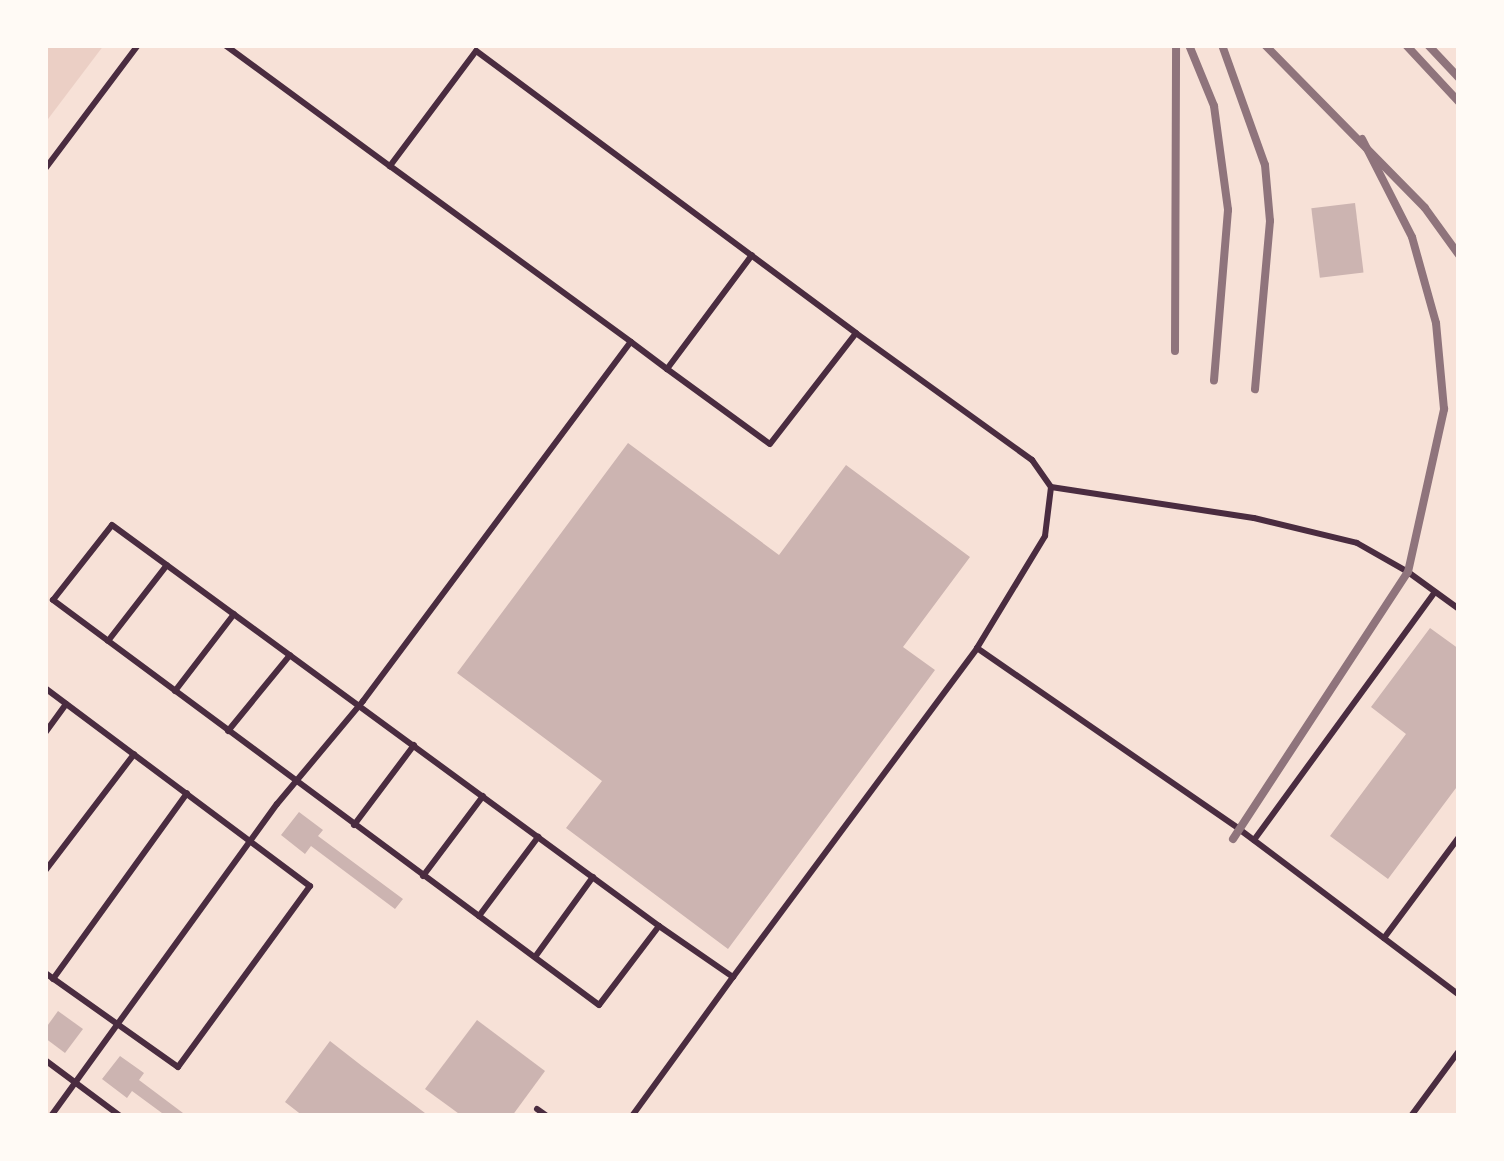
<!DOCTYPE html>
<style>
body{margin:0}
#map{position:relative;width:1504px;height:1161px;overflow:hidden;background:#f7e1d7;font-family:"Fira Sans Condensed",sans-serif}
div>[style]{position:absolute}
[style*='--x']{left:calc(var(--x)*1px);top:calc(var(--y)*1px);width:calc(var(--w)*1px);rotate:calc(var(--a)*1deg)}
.green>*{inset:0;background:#ebcfc5}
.building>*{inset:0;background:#ccb4b1;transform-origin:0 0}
.service>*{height:6px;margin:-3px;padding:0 3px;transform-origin:3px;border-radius:3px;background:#4a2c40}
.rail>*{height:8px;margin:-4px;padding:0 4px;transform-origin:4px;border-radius:4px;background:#8f747c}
span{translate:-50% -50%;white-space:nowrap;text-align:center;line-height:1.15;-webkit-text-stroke:10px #fffaf5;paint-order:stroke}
.frame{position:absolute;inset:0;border:48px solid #fffaf5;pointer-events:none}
</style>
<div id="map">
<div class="green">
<i style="clip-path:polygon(45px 45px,104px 45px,45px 123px)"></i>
</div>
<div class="building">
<i style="left:1355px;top:203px;width:70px;height:44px;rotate:83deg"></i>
<i style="clip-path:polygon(628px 443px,779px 555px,846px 465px,970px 557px,903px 647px,935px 670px,728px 949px,566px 828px,602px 781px,457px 673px)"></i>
<i style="clip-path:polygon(1430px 628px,1459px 649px,1459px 784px,1388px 879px,1330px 836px,1406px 734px,1371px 707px)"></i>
<i style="clip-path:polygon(299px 812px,323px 830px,318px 836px,403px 899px,395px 909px,311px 846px,305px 854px,281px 835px)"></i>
<i style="clip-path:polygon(58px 1011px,83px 1029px,65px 1053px,45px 1038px,45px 1029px)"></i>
<i style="clip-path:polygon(477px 1020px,545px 1071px,512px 1116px,462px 1116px,425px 1089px)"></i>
<i style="clip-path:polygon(330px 1041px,362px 1066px,429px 1116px,303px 1116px,285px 1102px)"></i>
<i style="clip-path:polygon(120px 1056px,144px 1073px,139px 1080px,187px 1116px,166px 1116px,132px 1091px,127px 1098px,102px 1079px)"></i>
</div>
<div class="service">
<i style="--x:225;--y:45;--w:205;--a:36.3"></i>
<i style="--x:390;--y:166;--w:298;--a:36.1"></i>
<i style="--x:631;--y:342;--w:45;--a:36.9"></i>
<i style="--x:667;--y:369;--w:127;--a:36.1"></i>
<i style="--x:770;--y:444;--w:140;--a:-52.2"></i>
<i style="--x:856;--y:333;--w:473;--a:-143.4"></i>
<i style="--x:476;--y:51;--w:144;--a:126.8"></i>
<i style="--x:45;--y:169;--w:155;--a:-53.1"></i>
<i style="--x:667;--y:369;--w:142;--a:-53.3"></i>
<i style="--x:1051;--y:487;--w:205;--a:8.7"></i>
<i style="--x:1254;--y:518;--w:106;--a:13.6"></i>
<i style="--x:1357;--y:543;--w:59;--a:29.6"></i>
<i style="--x:1408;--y:572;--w:63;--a:36"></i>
<i style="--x:112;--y:525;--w:678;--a:36.24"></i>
<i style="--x:659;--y:926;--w:99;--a:127.2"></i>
<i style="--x:599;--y:1005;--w:680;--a:-143.43"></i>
<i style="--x:53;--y:600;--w:95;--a:-51.8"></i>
<i style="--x:108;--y:641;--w:96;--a:-52.2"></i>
<i style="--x:977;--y:648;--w:318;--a:34.6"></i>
<i style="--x:1239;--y:829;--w:276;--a:37"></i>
<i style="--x:45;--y:688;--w:331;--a:36.8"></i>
<i style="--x:310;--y:886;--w:224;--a:126.1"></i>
<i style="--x:178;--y:1067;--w:163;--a:-144.7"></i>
<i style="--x:175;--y:691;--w:97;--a:-52.5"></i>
<i style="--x:228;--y:731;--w:98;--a:-50.8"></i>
<i style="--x:45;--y:733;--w:36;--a:-54"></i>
<i style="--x:354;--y:825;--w:100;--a:-53.1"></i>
<i style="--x:1254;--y:840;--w:307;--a:-53.9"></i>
<i style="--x:45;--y:871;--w:147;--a:-52.7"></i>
<i style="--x:423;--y:876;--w:100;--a:-53.1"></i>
<i style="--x:479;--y:916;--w:99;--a:-53.2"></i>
<i style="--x:659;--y:926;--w:90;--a:34.6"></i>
<i style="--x:733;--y:977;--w:410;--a:-53.4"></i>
<i style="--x:977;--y:648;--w:131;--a:-58.7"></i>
<i style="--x:1045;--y:536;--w:49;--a:-83"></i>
<i style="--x:1051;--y:487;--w:33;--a:-125"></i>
<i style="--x:1032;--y:460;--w:217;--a:-144.2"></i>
<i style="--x:1384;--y:938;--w:126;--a:-53.4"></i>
<i style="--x:535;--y:957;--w:99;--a:-54.1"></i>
<i style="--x:53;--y:979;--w:229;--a:-54.2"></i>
<i style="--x:45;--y:1060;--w:94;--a:36.7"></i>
<i style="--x:537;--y:1109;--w:12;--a:35"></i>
<i style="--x:51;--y:1116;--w:385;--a:-54.1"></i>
<i style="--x:277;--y:804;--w:134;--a:-50.1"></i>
<i style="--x:363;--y:701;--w:448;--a:-53.3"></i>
<i style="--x:632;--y:1116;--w:172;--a:-54"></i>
<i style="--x:1411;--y:1116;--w:81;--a:-53.6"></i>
</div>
<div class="rail">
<i style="--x:1189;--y:45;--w:66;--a:67.7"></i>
<i style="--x:1214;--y:106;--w:105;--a:82.3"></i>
<i style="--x:1228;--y:210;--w:171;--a:94.7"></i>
<i style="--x:1222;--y:45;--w:127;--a:70.3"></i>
<i style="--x:1265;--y:165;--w:56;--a:84.9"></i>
<i style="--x:1270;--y:221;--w:169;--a:95.1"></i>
<i style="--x:1265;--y:45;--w:228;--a:45.5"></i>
<i style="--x:1425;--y:208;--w:58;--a:54.1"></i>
<i style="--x:1406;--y:45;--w:78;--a:47.1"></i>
<i style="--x:1428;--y:45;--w:45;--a:46.8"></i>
<i style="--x:1175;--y:351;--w:306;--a:-89.8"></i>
<i style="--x:1233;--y:839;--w:319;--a:-56.8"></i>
<i style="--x:1408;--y:572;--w:167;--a:-77.5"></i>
<i style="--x:1444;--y:409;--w:86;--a:-95.3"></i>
<i style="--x:1436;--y:323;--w:89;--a:-105.6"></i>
<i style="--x:1412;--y:237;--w:110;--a:-117"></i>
</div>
<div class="frame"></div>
</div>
